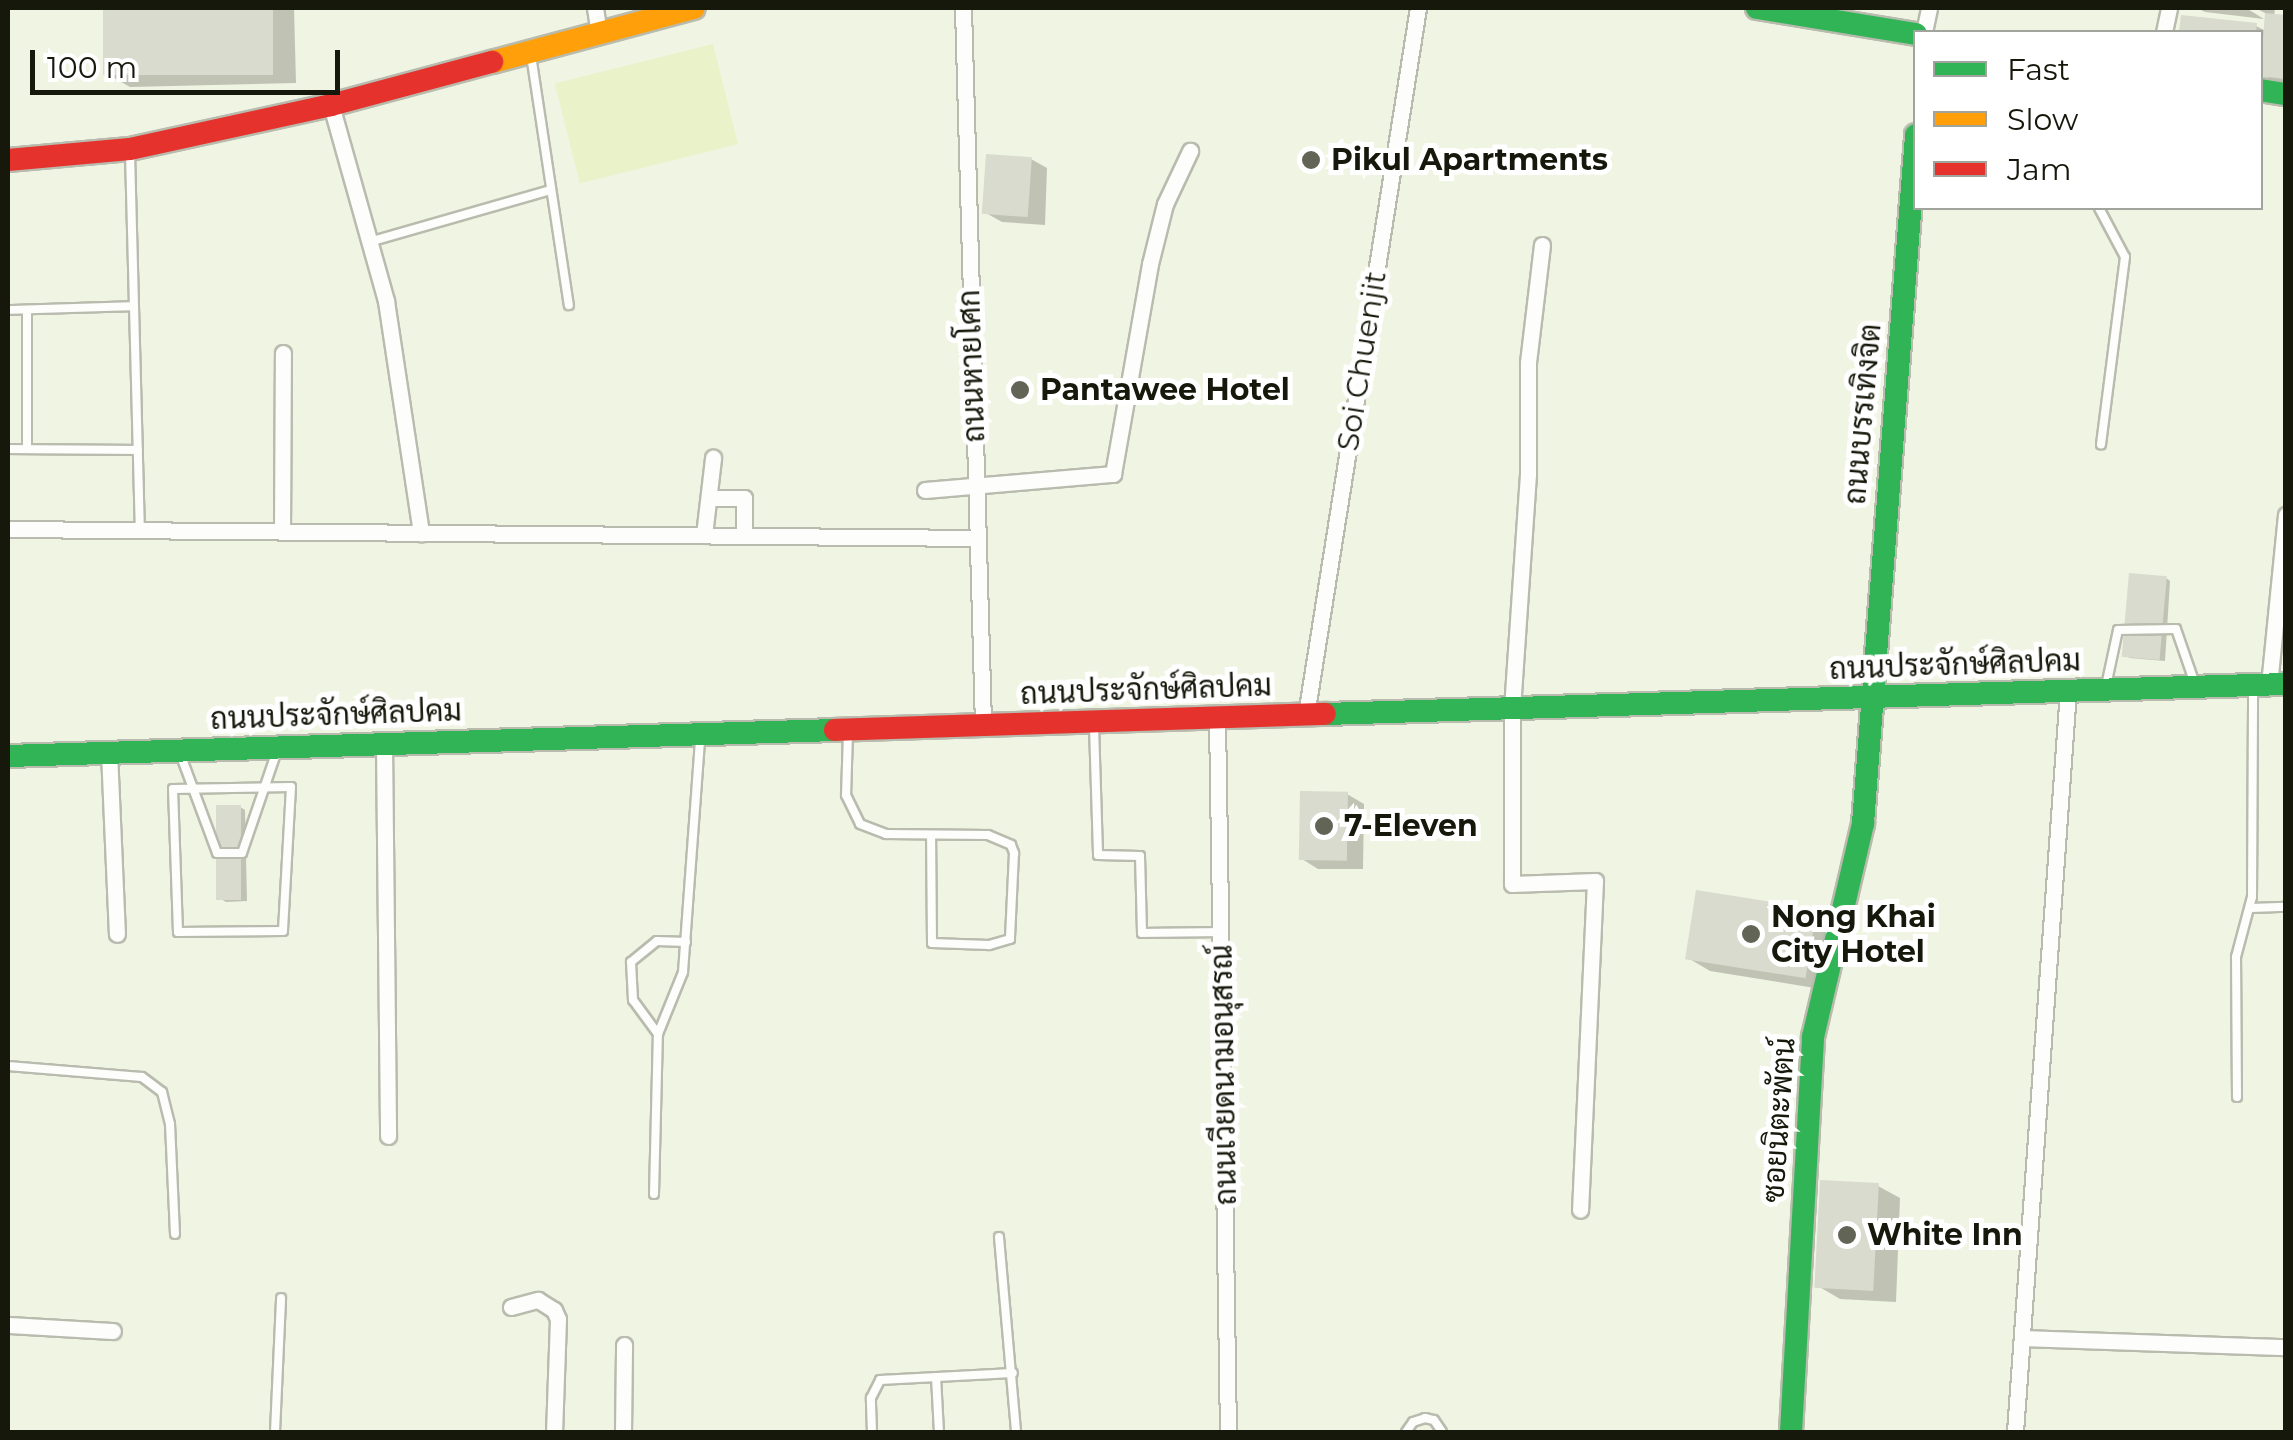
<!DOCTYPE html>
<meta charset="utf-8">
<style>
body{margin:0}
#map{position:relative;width:2293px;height:1440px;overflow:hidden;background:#f0f4e2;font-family:Montserrat,Sarabun,sans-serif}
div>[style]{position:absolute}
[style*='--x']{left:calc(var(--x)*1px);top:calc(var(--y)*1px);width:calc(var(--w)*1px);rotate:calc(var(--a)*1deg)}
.green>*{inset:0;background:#e9f2c9;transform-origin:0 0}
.shadow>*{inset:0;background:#0003}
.building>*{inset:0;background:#d8dbcd;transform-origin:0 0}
.roads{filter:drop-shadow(2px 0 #b8bbad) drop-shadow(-2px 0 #b8bbad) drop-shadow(0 2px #b8bbad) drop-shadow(0 -2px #b8bbad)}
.lane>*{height:8px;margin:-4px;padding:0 4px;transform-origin:4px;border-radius:4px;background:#fdfdfb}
.street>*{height:15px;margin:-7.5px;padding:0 7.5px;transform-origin:7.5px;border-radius:7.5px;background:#fdfdfb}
.fast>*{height:22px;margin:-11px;padding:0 11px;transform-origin:11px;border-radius:11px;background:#30b455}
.slow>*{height:22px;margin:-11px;padding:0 11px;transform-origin:11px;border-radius:11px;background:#ff9f0a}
.jam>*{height:22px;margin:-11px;padding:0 11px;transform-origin:11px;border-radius:11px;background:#e5322d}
.dots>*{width:28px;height:28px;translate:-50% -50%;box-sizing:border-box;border:5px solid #fff;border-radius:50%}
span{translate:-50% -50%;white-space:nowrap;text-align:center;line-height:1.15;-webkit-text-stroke:10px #fff;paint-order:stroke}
.poi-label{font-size:30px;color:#15180b;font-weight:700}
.left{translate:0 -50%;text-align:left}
.street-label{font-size:30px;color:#15180b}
.frame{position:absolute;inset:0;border:10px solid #15180b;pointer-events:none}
.legend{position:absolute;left:1913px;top:30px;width:350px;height:180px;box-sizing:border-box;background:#fff;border:2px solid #a1a39d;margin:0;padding:12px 18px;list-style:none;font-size:30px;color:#15180b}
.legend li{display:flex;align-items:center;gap:20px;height:50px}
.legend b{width:50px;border:2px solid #a1a39d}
.scale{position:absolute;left:30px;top:50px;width:310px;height:45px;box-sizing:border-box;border:5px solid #15180b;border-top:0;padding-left:12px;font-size:30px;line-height:35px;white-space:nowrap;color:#15180b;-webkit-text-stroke:8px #fff;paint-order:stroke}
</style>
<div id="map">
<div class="green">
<i style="left:713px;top:44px;width:103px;height:163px;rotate:76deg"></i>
</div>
<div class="shadow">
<i style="clip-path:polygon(106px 8px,294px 8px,296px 83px,130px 87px,107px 74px)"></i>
<i style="clip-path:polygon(2197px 8px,2246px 8px,2264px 19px,2205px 12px)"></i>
<i style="clip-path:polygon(2255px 8px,2275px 8px,2274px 17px,2286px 18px,2286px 85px,2261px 75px,2260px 32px,2182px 32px,2183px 18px,2256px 26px,2266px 31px,2267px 14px)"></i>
<i style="clip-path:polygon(1031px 159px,1047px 168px,1045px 225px,1002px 222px,986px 213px)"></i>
<i style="clip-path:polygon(2166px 578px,2170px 581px,2165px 661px,2130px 658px,2126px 656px)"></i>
<i style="clip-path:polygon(1347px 794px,1364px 804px,1363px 869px,1318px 869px,1302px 859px)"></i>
<i style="clip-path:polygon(240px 807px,245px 810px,247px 901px,226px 902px,221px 899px)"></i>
<i style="clip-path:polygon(1816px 912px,1838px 925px,1827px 990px,1710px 971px,1688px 958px)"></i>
<i style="clip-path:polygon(1878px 1186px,1900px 1198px,1896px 1302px,1840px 1299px,1818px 1286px)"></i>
</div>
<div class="building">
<i style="left:103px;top:8px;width:170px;height:67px"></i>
<i style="clip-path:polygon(2265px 13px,2286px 15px,2286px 79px,2260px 76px)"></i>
<i style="clip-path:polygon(2181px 15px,2257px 23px,2256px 32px,2179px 32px)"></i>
<i style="left:986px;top:154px;width:46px;height:60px;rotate:4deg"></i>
<i style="left:2129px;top:573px;width:38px;height:84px;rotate:5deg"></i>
<i style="left:1300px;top:791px;width:48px;height:69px;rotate:1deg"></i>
<i style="left:216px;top:805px;width:25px;height:95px"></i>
<i style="left:1696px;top:890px;width:122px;height:70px;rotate:9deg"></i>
<i style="left:1820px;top:1180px;width:59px;height:108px;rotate:3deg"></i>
</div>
<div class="roads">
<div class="lane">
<i style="--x:531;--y:55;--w:253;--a:81.4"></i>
<i style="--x:130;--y:153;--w:376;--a:88.5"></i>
<i style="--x:2099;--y:208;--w:55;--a:62"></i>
<i style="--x:2125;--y:257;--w:189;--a:97.3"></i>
<i style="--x:369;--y:242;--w:188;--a:-16"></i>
<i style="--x:8;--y:310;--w:126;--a:-1.8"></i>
<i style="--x:27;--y:310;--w:139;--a:90"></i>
<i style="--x:8;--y:449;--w:130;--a:0.4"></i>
<i style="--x:2106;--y:686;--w:57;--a:-77.9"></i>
<i style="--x:2118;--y:630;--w:58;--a:-1"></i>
<i style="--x:2176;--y:629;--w:55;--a:70.9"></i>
<i style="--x:1094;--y:726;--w:129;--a:88.2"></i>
<i style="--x:1098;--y:855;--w:42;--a:1.4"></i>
<i style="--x:1140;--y:856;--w:77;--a:88.5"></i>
<i style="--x:1142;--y:933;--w:78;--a:-0.7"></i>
<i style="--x:848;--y:733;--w:62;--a:91.8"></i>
<i style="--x:846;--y:795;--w:32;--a:64"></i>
<i style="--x:860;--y:824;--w:28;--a:21"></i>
<i style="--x:886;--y:834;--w:102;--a:0.6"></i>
<i style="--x:988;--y:835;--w:25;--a:23"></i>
<i style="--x:1011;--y:845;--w:9;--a:69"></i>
<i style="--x:1014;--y:853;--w:86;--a:92.7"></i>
<i style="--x:1010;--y:939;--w:22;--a:164"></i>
<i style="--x:989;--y:945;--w:57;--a:-178"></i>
<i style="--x:932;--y:943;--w:107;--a:-90.5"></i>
<i style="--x:181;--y:756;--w:103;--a:69.6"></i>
<i style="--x:217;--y:853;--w:25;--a:0"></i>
<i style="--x:242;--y:853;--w:108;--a:-71.1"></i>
<i style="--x:291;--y:787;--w:144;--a:93.2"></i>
<i style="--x:283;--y:931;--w:105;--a:179.5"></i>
<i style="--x:178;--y:932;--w:143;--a:-92"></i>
<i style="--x:173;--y:789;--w:118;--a:-1"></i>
<i style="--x:2251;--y:908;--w:35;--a:-2"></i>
<i style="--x:658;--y:1034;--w:42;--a:-126.3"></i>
<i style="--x:633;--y:1000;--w:38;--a:-93"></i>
<i style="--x:631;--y:962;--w:33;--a:-39"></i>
<i style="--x:657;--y:941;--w:29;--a:2"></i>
<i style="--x:8;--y:1066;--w:134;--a:4.7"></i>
<i style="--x:142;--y:1077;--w:25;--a:37"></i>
<i style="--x:162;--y:1092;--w:33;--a:76"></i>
<i style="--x:170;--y:1124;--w:110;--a:87.4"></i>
<i style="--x:2237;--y:1097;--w:140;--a:-90.4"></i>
<i style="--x:2236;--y:957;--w:62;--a:-75.1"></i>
<i style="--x:2252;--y:897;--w:207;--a:-89.7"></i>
<i style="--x:654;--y:1194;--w:160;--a:-88.6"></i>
<i style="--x:658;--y:1034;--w:67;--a:-68"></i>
<i style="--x:683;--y:972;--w:234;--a:-85.8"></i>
<i style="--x:999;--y:1237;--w:196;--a:85"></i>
<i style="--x:936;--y:1377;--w:55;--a:86.9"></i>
<i style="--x:275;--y:1432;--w:134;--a:-87.4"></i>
<i style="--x:872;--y:1432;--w:34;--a:-92"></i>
<i style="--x:871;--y:1398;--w:20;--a:-63"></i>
<i style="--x:880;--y:1380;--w:133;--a:-3"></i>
<i style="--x:1406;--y:1432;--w:12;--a:-55"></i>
<i style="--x:1413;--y:1422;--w:13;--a:-18"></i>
<i style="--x:1425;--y:1418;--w:9;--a:13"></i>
<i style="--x:1434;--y:1420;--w:14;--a:56"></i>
</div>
<div class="street">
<i style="--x:595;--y:8;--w:25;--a:81"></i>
<i style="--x:963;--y:8;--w:717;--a:88.4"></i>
<i style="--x:1924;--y:32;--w:25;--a:-78"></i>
<i style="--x:2164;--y:32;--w:25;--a:-78"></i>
<i style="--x:331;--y:105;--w:204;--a:74.3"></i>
<i style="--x:386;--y:301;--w:235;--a:81.4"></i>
<i style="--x:1542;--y:245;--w:119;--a:96.8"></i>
<i style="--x:1528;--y:363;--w:111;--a:90"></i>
<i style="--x:1528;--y:474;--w:236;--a:93.9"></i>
<i style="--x:1512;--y:709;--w:175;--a:90"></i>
<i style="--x:1512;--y:884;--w:83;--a:-2.1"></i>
<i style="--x:1595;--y:881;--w:329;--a:92.6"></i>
<i style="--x:925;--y:490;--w:189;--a:-4.9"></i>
<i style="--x:1113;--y:474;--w:213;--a:-80"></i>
<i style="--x:1150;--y:264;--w:62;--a:-76"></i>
<i style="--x:1165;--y:204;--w:59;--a:-64.7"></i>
<i style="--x:709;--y:498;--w:35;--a:0"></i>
<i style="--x:744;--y:498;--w:38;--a:90"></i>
<i style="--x:8;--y:529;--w:969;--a:0.53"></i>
<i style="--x:282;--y:532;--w:179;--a:-89.7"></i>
<i style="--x:704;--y:535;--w:78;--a:-83.3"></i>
<i style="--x:2269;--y:685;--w:171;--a:-84.3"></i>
<i style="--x:1306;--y:715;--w:716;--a:-81"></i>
<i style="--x:1217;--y:718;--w:714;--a:89.12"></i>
<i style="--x:384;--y:744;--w:392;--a:89.4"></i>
<i style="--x:109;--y:752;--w:182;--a:87.5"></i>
<i style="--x:511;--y:1307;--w:28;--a:-15"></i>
<i style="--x:538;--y:1300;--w:19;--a:32"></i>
<i style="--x:554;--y:1310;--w:10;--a:66"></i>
<i style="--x:558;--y:1319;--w:113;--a:92"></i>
<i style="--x:8;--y:1325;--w:105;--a:3.3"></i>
<i style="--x:2022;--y:1338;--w:264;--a:2"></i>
<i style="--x:623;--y:1432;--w:87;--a:-89.3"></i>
<i style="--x:2015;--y:1432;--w:743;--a:-85.91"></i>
</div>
<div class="fast">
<i style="--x:1757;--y:8;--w:161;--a:9.3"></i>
<i style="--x:2260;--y:90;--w:26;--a:9"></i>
<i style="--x:1325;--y:714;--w:961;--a:-1.79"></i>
<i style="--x:8;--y:756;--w:827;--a:-1.8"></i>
<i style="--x:1791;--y:1432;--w:396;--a:-86.8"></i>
<i style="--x:1813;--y:1037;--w:220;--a:-76.8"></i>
<i style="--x:1863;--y:823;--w:690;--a:-85.59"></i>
</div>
<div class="slow">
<i style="--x:492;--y:62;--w:209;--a:-15"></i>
</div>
<div class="jam">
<i style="--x:8;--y:160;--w:122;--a:-5.2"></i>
<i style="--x:130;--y:149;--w:206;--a:-12.3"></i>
<i style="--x:331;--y:105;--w:167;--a:-15"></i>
<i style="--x:835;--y:730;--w:490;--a:-1.9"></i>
</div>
</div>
<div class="dots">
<i style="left:1311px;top:160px;background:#626556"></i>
<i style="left:1020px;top:390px;background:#626556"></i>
<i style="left:1324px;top:826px;background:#626556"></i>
<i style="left:1751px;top:934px;background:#626556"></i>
<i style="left:1847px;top:1235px;background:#626556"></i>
</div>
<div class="poi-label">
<span class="left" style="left:1331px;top:160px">Pikul Apartments</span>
<span class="left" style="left:1040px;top:390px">Pantawee Hotel</span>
<span class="left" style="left:1344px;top:826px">7-Eleven</span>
<span class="left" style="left:1771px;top:934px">Nong Khai<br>City Hotel</span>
<span class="left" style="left:1867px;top:1235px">White Inn</span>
</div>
<div class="street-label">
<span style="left:1362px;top:361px;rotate:-81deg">Soi Chuenjit</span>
<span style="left:972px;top:366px;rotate:-92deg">ถนนหายโศก</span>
<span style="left:1863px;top:414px;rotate:-85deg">ถนนบรรเทิงจิต</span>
<span style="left:1955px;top:665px;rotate:-2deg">ถนนประจักษ์ศิลปคม</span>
<span style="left:1146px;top:690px;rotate:-2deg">ถนนประจักษ์ศิลปคม</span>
<span style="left:336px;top:715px;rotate:-2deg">ถนนประจักษ์ศิลปคม</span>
<span style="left:1224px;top:1075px;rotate:-91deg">ถนนเวียดนามอนุสรณ์</span>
<span style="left:1779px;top:1120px;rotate:-86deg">ซอยนิตะพัตน์</span>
</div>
<div class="frame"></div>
<ul class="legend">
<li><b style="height:12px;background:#30b455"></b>Fast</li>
<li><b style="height:12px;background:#ff9f0a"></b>Slow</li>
<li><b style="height:12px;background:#e5322d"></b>Jam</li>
</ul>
<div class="scale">100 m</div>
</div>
